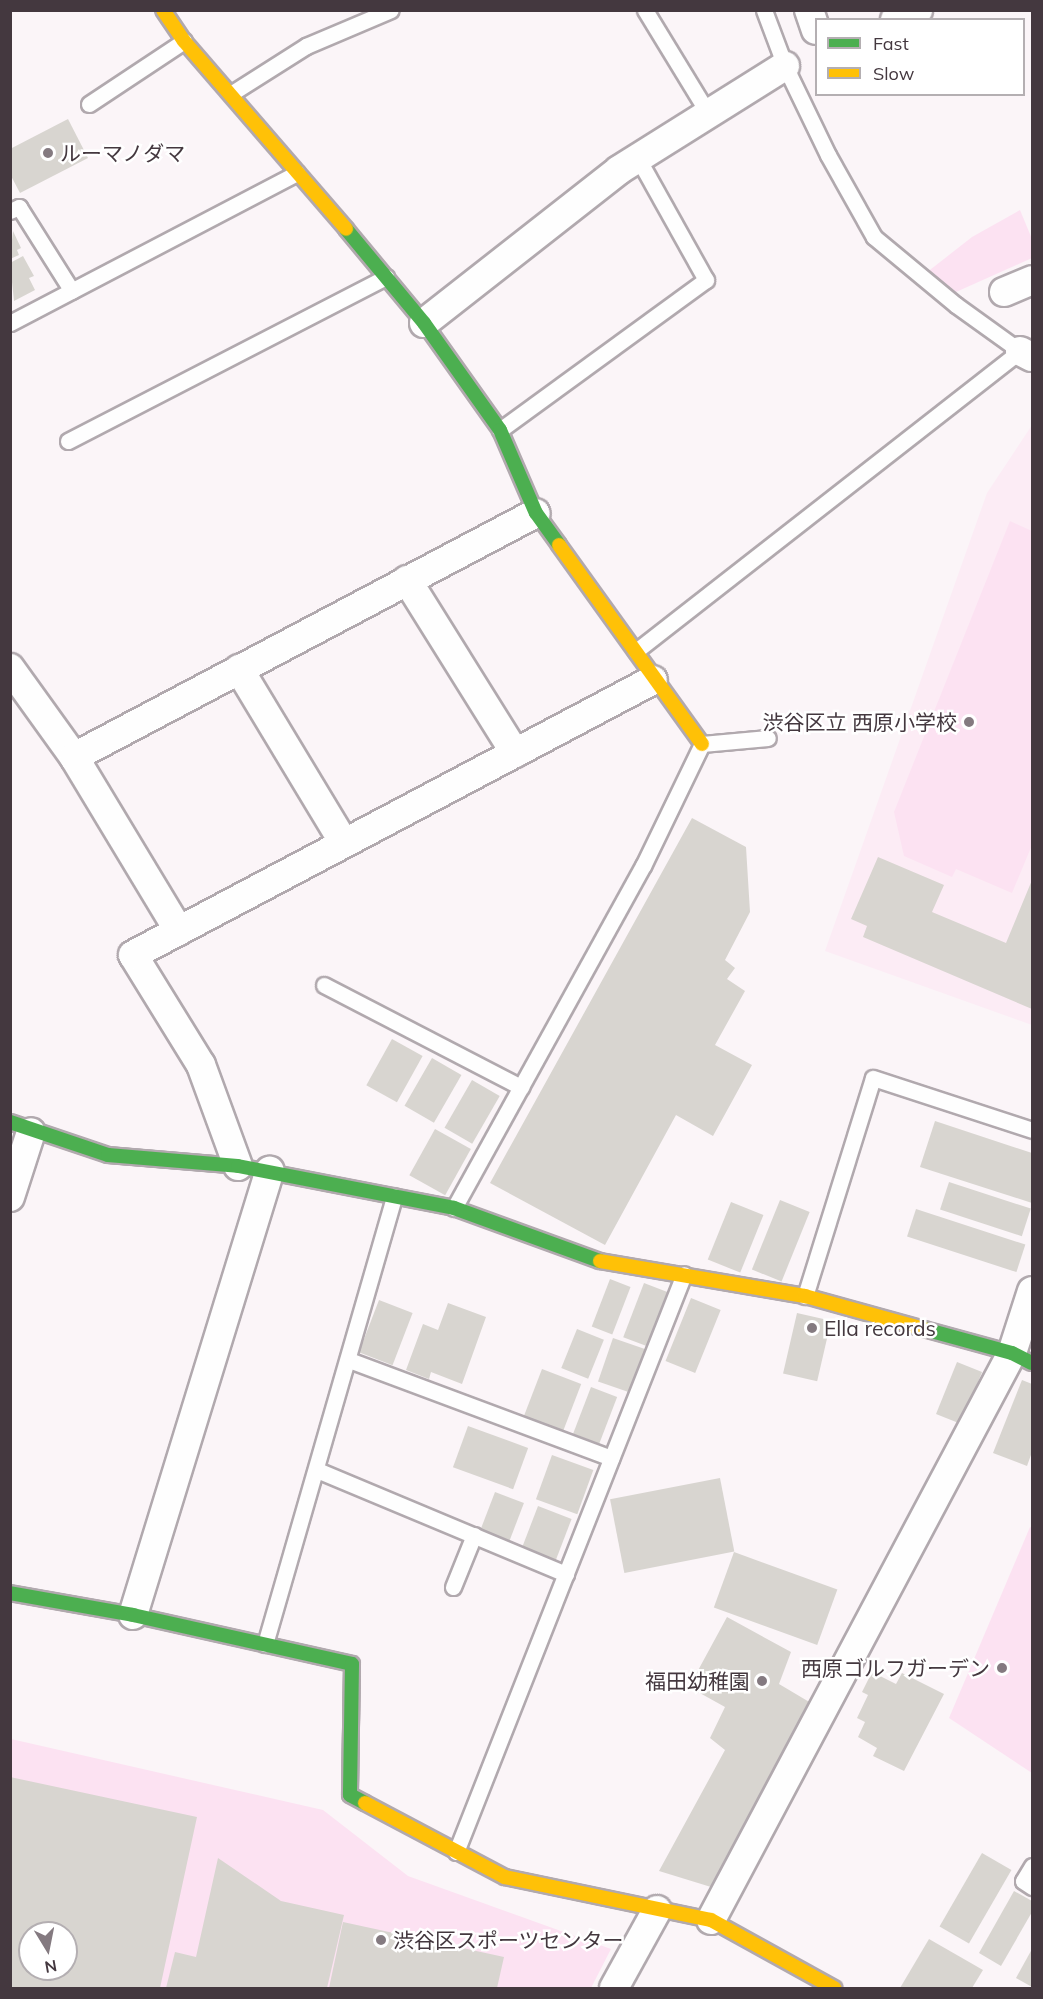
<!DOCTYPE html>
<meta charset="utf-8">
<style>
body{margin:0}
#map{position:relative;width:1043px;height:1999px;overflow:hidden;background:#fbf5f8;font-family:Mulish,"Noto Sans JP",sans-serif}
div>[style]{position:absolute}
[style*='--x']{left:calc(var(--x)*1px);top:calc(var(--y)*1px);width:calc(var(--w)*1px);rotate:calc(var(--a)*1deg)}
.built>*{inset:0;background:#fcecf5}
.green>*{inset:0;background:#fce2f2}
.building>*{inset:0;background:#d8d5d0;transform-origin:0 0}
.roads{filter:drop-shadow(2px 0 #b1a9ae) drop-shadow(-2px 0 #b1a9ae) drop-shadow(0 2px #b1a9ae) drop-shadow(0 -2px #b1a9ae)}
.lane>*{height:15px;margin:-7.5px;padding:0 7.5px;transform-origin:7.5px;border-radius:7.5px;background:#fefefe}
.street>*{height:28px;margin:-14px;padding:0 14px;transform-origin:14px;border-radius:14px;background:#fefefe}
.fast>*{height:14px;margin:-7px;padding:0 7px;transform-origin:7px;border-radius:7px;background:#4caf50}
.slow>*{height:14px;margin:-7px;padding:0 7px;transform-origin:7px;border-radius:7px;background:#ffc107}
.dots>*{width:16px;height:16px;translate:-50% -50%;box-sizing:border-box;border:3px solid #fff;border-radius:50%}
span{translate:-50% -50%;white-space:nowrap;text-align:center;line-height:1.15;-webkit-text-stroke:5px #fff;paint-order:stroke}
.poi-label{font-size:21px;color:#44383f}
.left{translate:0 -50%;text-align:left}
.right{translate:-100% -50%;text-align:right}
.frame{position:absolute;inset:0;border:12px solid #44383f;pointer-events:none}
.legend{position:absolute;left:815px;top:18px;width:210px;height:78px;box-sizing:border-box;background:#fff;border:2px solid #b4afb2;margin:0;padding:8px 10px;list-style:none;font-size:18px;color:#44383f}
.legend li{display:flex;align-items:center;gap:12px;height:30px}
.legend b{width:30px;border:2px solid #b4afb2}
.north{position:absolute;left:18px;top:1921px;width:60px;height:60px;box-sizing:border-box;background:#fff;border:2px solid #b4afb2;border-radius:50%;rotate:170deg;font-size:16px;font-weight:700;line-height:24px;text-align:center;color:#44383f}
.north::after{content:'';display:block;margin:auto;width:21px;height:27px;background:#847a80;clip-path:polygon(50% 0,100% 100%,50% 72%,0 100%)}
</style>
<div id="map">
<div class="built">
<i style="clip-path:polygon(1032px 425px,1032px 1025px,825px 951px,987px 493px)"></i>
</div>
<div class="green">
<i style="clip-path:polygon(1020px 210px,1032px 239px,1032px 258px,956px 292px,926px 273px,972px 237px)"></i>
<i style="clip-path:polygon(1010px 521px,1032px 531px,1032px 845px,1012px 893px,956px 869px,952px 877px,904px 856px,894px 812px)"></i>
<i style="clip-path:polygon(1030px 1527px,1032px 1528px,1032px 1773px,949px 1718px)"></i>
<i style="clip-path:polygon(evenodd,11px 1739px,323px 1810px,408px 1876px,611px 1949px,591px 1988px,11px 1988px,11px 1739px,30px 1933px,66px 1933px,66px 1969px,30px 1969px,30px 1933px)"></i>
</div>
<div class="building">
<i style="clip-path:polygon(68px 119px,88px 158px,20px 193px,10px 174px,10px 149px)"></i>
<i style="clip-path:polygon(13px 231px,21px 248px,17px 250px,19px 255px,10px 259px)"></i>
<i style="clip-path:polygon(23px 256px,34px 276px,29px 278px,35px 290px,14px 301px,10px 263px)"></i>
<i style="clip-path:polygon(692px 818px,746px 847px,750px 912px,725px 960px,735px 968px,727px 979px,745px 991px,715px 1045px,752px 1065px,713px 1136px,676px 1115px,605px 1245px,490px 1183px)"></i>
<i style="clip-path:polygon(878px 857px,944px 885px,932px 912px,1006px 943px,1032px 880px,1032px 1009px,863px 937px,867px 926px,851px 919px)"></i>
<i style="left:392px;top:1039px;width:35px;height:53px;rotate:29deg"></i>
<i style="left:432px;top:1058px;width:34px;height:55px;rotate:30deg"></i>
<i style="left:472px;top:1080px;width:32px;height:55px;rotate:30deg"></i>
<i style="clip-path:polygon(935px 1121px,1032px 1153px,1032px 1203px,920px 1167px)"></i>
<i style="left:435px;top:1129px;width:41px;height:53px;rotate:29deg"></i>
<i style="left:949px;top:1182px;width:86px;height:29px;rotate:18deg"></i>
<i style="left:780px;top:1200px;width:32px;height:75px;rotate:22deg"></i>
<i style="left:731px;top:1202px;width:35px;height:62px;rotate:22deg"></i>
<i style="left:916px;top:1209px;width:115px;height:29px;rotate:18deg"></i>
<i style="left:610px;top:1279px;width:22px;height:51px;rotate:21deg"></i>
<i style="left:644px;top:1283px;width:25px;height:58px;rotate:21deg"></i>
<i style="left:691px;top:1298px;width:32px;height:68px;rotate:22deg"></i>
<i style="left:379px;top:1300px;width:36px;height:56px;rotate:21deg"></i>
<i style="clip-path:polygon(448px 1303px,486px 1317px,462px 1384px,431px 1372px,429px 1379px,406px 1370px,423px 1324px,438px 1330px)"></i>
<i style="left:797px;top:1313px;width:35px;height:62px;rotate:13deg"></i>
<i style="left:577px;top:1329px;width:29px;height:42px;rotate:22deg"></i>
<i style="left:613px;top:1338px;width:36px;height:46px;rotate:19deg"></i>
<i style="left:957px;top:1362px;width:27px;height:56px;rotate:22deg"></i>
<i style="left:542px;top:1369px;width:42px;height:52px;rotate:21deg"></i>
<i style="clip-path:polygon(1022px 1380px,1032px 1384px,1032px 1452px,1027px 1466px,993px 1453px)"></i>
<i style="left:591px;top:1387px;width:28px;height:50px;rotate:21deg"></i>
<i style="left:468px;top:1426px;width:64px;height:44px;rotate:20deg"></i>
<i style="left:552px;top:1455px;width:44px;height:47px;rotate:20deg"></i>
<i style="left:720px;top:1478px;width:75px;height:112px;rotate:79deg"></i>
<i style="left:495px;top:1492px;width:31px;height:40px;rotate:21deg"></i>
<i style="left:538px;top:1506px;width:36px;height:45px;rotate:21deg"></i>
<i style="left:734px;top:1552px;width:110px;height:59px;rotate:20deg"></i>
<i style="clip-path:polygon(727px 1617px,791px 1652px,779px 1684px,811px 1703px,711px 1887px,659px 1871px,725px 1750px,710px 1738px,725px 1707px,689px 1687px)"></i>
<i style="clip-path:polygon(872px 1672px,896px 1684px,902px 1673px,944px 1694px,904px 1771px,873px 1756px,877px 1748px,858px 1737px,865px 1722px,857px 1718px,868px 1695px,862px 1692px)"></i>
<i style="clip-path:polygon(evenodd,10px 1777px,197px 1817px,160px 1988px,10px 1988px,10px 1777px,30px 1933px,66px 1933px,66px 1969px,30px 1969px,30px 1933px)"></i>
<i style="left:982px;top:1853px;width:34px;height:85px;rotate:30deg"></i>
<i style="clip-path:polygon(218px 1858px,281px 1901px,344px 1915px,327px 1988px,166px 1988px,175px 1952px,196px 1957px)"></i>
<i style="clip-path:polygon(1014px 1891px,1032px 1901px,1032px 1912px,1001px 1966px,979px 1953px)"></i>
<i style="clip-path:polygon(343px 1922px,504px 1957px,497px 1988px,329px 1988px)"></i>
<i style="clip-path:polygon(929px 1939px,983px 1970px,972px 1988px,900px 1988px)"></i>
<i style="clip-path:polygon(1032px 1949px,1032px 1987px,1016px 1978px)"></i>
</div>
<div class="roads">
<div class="lane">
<i style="--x:645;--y:10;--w:123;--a:58.6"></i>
<i style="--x:232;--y:93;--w:88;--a:-32.4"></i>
<i style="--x:306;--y:46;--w:92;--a:-23"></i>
<i style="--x:89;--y:104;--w:114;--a:-33.6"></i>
<i style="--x:10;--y:211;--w:10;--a:-24"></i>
<i style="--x:19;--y:207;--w:99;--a:57.8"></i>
<i style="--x:10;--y:323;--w:324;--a:-27.6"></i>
<i style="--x:500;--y:430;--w:255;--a:-36.1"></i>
<i style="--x:706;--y:280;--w:137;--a:-119.2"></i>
<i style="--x:68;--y:441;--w:358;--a:-27.3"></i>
<i style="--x:636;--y:651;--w:487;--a:-38"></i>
<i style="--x:1020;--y:351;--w:79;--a:-144.3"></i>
<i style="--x:956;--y:305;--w:107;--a:-140.3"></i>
<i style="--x:874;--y:237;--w:94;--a:-119.3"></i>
<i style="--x:828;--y:155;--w:99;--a:-115.8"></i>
<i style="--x:785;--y:66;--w:60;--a:-110.6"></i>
<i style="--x:324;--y:985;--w:222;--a:27.4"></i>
<i style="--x:454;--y:1208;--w:391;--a:-61.1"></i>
<i style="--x:643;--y:866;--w:136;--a:-64.2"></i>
<i style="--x:702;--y:744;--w:66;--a:-5.2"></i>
<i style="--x:805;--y:1296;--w:228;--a:-72.7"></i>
<i style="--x:873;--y:1078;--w:167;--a:18.1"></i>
<i style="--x:349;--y:1360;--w:280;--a:20.5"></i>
<i style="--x:317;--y:1470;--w:270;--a:22.7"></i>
<i style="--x:453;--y:1587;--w:56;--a:-68"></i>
<i style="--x:265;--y:1644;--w:466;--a:-73.9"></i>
<i style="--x:456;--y:1852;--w:621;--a:-68.47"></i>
<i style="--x:1032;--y:1866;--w:17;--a:121"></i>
<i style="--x:1023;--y:1881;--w:11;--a:34"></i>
</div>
<div class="street">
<i style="--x:809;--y:10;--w:21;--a:71"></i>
<i style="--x:895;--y:20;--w:25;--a:-23"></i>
<i style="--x:1004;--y:292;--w:30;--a:-23"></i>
<i style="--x:424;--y:323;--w:248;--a:-38.1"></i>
<i style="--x:619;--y:170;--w:196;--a:-32.1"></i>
<i style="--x:1020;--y:351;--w:13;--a:27"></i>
<i style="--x:407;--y:580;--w:204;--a:58"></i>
<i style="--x:10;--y:668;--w:110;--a:54.3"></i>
<i style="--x:74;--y:757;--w:203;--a:58.9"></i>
<i style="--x:239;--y:669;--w:203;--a:58.9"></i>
<i style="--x:74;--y:757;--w:522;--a:-27.84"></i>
<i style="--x:238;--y:1166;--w:108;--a:-110.1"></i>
<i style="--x:201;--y:1065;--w:129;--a:-121.7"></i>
<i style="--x:133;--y:955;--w:588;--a:-27.87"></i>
<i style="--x:10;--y:1197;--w:68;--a:-72.1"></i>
<i style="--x:133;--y:1615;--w:465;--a:-72.9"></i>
<i style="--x:711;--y:1920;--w:642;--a:-62.04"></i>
<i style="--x:1012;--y:1353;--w:65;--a:-72.1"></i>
<i style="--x:614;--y:1988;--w:89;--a:-61.1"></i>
</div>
<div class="fast">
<i style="--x:346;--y:229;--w:122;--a:50.3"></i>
<i style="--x:424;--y:323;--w:131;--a:54.6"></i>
<i style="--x:500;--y:430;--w:90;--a:66.6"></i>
<i style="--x:536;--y:513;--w:39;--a:54"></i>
<i style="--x:10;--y:1122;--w:103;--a:18.6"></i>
<i style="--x:108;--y:1155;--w:130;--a:4.8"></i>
<i style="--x:238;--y:1166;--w:220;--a:11"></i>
<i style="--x:454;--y:1208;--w:155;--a:20"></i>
<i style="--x:924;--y:1329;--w:91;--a:15.3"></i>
<i style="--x:1012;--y:1353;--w:22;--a:27"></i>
<i style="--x:10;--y:1593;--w:125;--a:10.1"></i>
<i style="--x:133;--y:1615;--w:224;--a:12.6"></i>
<i style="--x:352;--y:1664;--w:131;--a:90.9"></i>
<i style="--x:350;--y:1795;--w:17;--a:28"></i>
</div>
<div class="slow">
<i style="--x:163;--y:10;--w:37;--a:56"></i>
<i style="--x:184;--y:41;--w:248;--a:49.2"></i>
<i style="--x:559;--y:545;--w:245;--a:54.3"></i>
<i style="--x:600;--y:1261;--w:208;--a:9.7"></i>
<i style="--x:805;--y:1296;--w:123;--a:15.5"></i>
<i style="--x:365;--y:1803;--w:158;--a:27.9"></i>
<i style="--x:505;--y:1877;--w:210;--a:11.8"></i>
<i style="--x:711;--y:1920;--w:141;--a:28.9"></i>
</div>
</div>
<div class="dots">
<i style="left:48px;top:153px;background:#847a80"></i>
<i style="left:969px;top:722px;background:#847a80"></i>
<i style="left:812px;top:1328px;background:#847a80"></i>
<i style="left:1002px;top:1668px;background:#847a80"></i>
<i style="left:762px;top:1681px;background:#847a80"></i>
<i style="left:381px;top:1940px;background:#847a80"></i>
</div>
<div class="poi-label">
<span class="left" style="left:60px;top:153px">ルーマノダマ</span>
<span class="right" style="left:957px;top:722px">渋谷区立 西原小学校</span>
<span class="left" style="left:824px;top:1328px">Ella records</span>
<span class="right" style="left:990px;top:1668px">西原ゴルフガーデン</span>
<span class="right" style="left:750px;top:1681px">福田幼稚園</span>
<span class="left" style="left:393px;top:1940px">渋谷区スポーツセンター</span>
</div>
<div class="frame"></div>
<ul class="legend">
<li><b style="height:8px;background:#4caf50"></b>Fast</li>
<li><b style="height:8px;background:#ffc107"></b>Slow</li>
</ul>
<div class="north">N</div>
</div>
